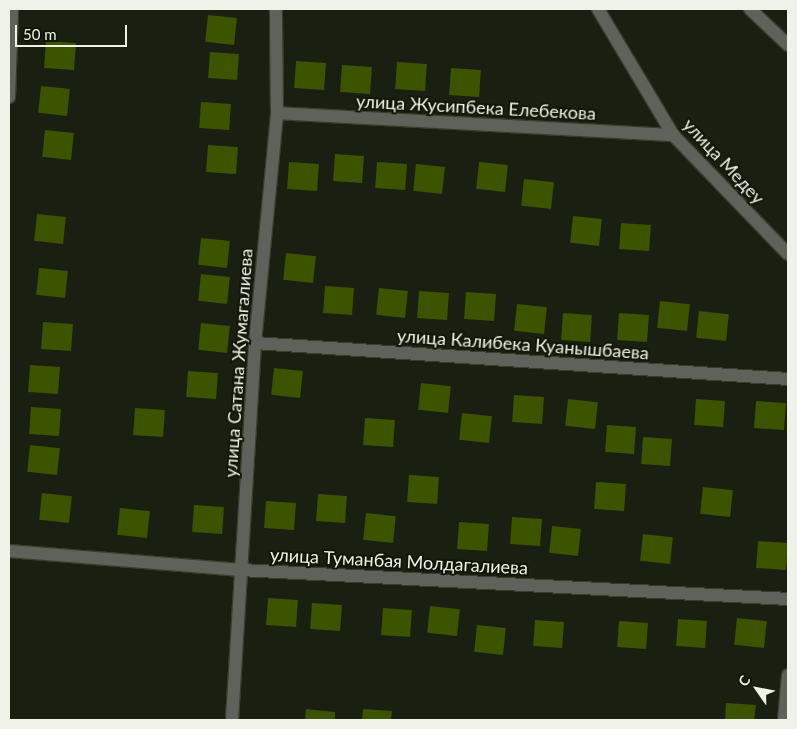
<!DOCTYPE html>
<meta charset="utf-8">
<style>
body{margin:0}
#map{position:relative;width:797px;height:729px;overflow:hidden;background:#1a2011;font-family:Lato,sans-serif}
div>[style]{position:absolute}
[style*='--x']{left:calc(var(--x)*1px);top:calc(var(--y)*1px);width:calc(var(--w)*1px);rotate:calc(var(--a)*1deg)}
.building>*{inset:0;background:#3c5300;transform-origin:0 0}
.roads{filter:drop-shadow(1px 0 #383d2f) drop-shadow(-1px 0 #383d2f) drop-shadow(0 1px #383d2f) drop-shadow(0 -1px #383d2f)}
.minor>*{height:12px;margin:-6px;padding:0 6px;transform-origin:6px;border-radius:6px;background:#5f625b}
span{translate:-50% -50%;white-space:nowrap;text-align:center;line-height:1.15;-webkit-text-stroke:4px #111608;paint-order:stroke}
.street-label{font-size:18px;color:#eef2e8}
.frame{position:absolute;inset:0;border:10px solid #eef2e8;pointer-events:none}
.north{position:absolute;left:732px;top:664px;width:50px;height:50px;-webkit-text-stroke:4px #111608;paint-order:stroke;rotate:303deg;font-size:14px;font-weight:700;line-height:20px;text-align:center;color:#eef2e8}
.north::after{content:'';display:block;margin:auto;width:18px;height:22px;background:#eef2e8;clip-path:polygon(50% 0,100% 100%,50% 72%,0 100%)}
.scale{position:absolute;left:15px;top:25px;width:112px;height:22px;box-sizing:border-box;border:2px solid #eef2e8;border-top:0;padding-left:6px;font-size:15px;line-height:18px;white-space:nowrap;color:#eef2e8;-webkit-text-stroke:4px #111608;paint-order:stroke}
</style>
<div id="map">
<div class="building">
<i style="left:208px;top:15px;width:29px;height:27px;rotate:6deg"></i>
<i style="left:46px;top:41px;width:30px;height:27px;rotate:4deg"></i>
<i style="left:210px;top:52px;width:29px;height:26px;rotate:4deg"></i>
<i style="left:296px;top:61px;width:30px;height:27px;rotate:4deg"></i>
<i style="left:397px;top:62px;width:30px;height:27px;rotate:4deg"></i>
<i style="left:342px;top:65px;width:30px;height:27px;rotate:4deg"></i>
<i style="left:451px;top:68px;width:30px;height:27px;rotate:4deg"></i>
<i style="left:41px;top:86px;width:29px;height:27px;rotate:6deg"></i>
<i style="left:201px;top:102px;width:30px;height:26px;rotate:4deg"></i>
<i style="left:45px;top:130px;width:29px;height:27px;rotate:6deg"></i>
<i style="left:208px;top:145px;width:30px;height:27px;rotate:4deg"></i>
<i style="left:335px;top:154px;width:29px;height:27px;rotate:4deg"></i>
<i style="left:289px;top:162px;width:30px;height:27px;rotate:4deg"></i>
<i style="left:377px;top:162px;width:30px;height:26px;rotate:4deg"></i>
<i style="left:479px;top:162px;width:29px;height:27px;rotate:6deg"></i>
<i style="left:416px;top:164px;width:29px;height:27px;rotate:6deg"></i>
<i style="left:524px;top:179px;width:30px;height:27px;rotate:6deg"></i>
<i style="left:37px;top:214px;width:29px;height:27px;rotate:6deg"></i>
<i style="left:573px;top:216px;width:29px;height:27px;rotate:6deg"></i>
<i style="left:621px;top:223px;width:30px;height:26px;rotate:4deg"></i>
<i style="left:201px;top:238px;width:29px;height:27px;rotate:6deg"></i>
<i style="left:286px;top:253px;width:30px;height:27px;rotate:6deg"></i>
<i style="left:39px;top:268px;width:29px;height:27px;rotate:6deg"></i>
<i style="left:201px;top:274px;width:29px;height:27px;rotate:6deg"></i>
<i style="left:325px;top:286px;width:29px;height:27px;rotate:4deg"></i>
<i style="left:379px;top:288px;width:29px;height:27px;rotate:6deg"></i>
<i style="left:419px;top:291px;width:30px;height:27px;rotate:4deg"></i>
<i style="left:466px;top:292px;width:30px;height:27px;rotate:4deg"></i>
<i style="left:660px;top:301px;width:30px;height:27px;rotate:6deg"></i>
<i style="left:517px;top:304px;width:30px;height:27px;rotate:6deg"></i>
<i style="left:699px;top:311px;width:30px;height:27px;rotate:6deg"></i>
<i style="left:563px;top:313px;width:29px;height:27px;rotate:4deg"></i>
<i style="left:619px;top:313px;width:30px;height:27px;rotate:4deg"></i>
<i style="left:43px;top:322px;width:30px;height:27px;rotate:4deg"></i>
<i style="left:201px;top:323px;width:29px;height:27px;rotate:6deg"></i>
<i style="left:30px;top:365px;width:30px;height:27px;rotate:4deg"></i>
<i style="left:274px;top:368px;width:29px;height:27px;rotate:6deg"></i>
<i style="left:188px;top:371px;width:30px;height:26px;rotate:4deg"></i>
<i style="left:421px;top:383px;width:30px;height:27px;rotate:6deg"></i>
<i style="left:514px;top:395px;width:30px;height:27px;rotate:4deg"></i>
<i style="left:568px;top:399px;width:30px;height:27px;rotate:6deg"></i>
<i style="left:696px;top:399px;width:29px;height:26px;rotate:4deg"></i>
<i style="left:756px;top:401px;width:30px;height:27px;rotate:4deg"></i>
<i style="left:31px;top:407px;width:30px;height:27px;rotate:4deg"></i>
<i style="left:135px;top:408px;width:30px;height:27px;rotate:4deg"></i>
<i style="left:462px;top:413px;width:30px;height:27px;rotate:6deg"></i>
<i style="left:365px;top:418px;width:30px;height:27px;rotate:4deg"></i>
<i style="left:607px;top:425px;width:29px;height:27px;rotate:4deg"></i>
<i style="left:643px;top:437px;width:29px;height:27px;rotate:4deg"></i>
<i style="left:30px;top:445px;width:30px;height:27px;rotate:6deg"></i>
<i style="left:409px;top:475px;width:30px;height:27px;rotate:4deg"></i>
<i style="left:596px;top:482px;width:30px;height:27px;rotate:4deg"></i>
<i style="left:703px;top:487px;width:30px;height:27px;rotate:6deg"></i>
<i style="left:42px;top:493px;width:30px;height:27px;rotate:6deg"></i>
<i style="left:318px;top:494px;width:29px;height:27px;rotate:4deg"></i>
<i style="left:266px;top:501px;width:30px;height:27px;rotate:4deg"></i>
<i style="left:194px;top:505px;width:30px;height:27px;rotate:4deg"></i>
<i style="left:120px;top:508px;width:30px;height:27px;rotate:6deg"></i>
<i style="left:366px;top:513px;width:30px;height:27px;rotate:6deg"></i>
<i style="left:512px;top:517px;width:30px;height:27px;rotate:4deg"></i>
<i style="left:459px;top:522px;width:30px;height:27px;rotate:4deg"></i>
<i style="left:552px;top:526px;width:29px;height:27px;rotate:6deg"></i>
<i style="left:643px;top:534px;width:30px;height:27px;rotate:6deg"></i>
<i style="left:758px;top:541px;width:30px;height:27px;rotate:4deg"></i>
<i style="left:268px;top:598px;width:30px;height:27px;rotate:4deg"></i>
<i style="left:312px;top:603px;width:30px;height:26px;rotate:4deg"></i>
<i style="left:430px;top:606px;width:30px;height:27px;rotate:6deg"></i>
<i style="left:383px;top:608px;width:29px;height:27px;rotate:4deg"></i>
<i style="left:737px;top:618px;width:30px;height:27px;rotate:6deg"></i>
<i style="left:678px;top:619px;width:29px;height:27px;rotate:4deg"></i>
<i style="left:535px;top:620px;width:29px;height:26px;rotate:4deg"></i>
<i style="left:619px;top:621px;width:29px;height:26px;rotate:4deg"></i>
<i style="left:477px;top:625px;width:29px;height:27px;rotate:6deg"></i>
<i style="clip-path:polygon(726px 703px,756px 705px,754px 720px,725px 720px)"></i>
<i style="clip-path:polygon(306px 709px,335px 712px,335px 720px,305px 720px)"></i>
<i style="clip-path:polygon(363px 709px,392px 711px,391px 720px,362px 720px)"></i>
</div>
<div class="roads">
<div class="minor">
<i style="--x:598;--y:9;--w:147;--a:59.2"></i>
<i style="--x:673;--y:135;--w:165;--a:46"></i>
<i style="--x:750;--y:9;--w:52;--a:43.5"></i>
<i style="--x:9;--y:97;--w:88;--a:-88"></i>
<i style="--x:277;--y:113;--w:397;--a:3.2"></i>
<i style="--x:255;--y:343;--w:534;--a:3.86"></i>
<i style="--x:9;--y:551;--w:233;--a:4.7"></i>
<i style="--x:241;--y:570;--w:548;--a:3.03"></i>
<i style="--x:232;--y:720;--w:378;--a:-86.5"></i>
<i style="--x:255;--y:343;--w:231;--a:-84.5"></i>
<i style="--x:277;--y:113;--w:104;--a:-90.6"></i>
<i style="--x:784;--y:720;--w:45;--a:-84.9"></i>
</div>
</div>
<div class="street-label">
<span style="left:476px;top:107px;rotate:3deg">улица Жусипбека Елебекова</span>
<span style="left:724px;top:161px;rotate:47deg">улица Медеу</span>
<span style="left:523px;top:344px;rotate:4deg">улица Калибека Куанышбаева</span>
<span style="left:238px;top:363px;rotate:-86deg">улица Сатана Жумагалиева</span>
<span style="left:399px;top:561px;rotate:3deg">улица Туманбая Молдагалиева</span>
</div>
<div class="frame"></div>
<div class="north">С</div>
<div class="scale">50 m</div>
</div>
